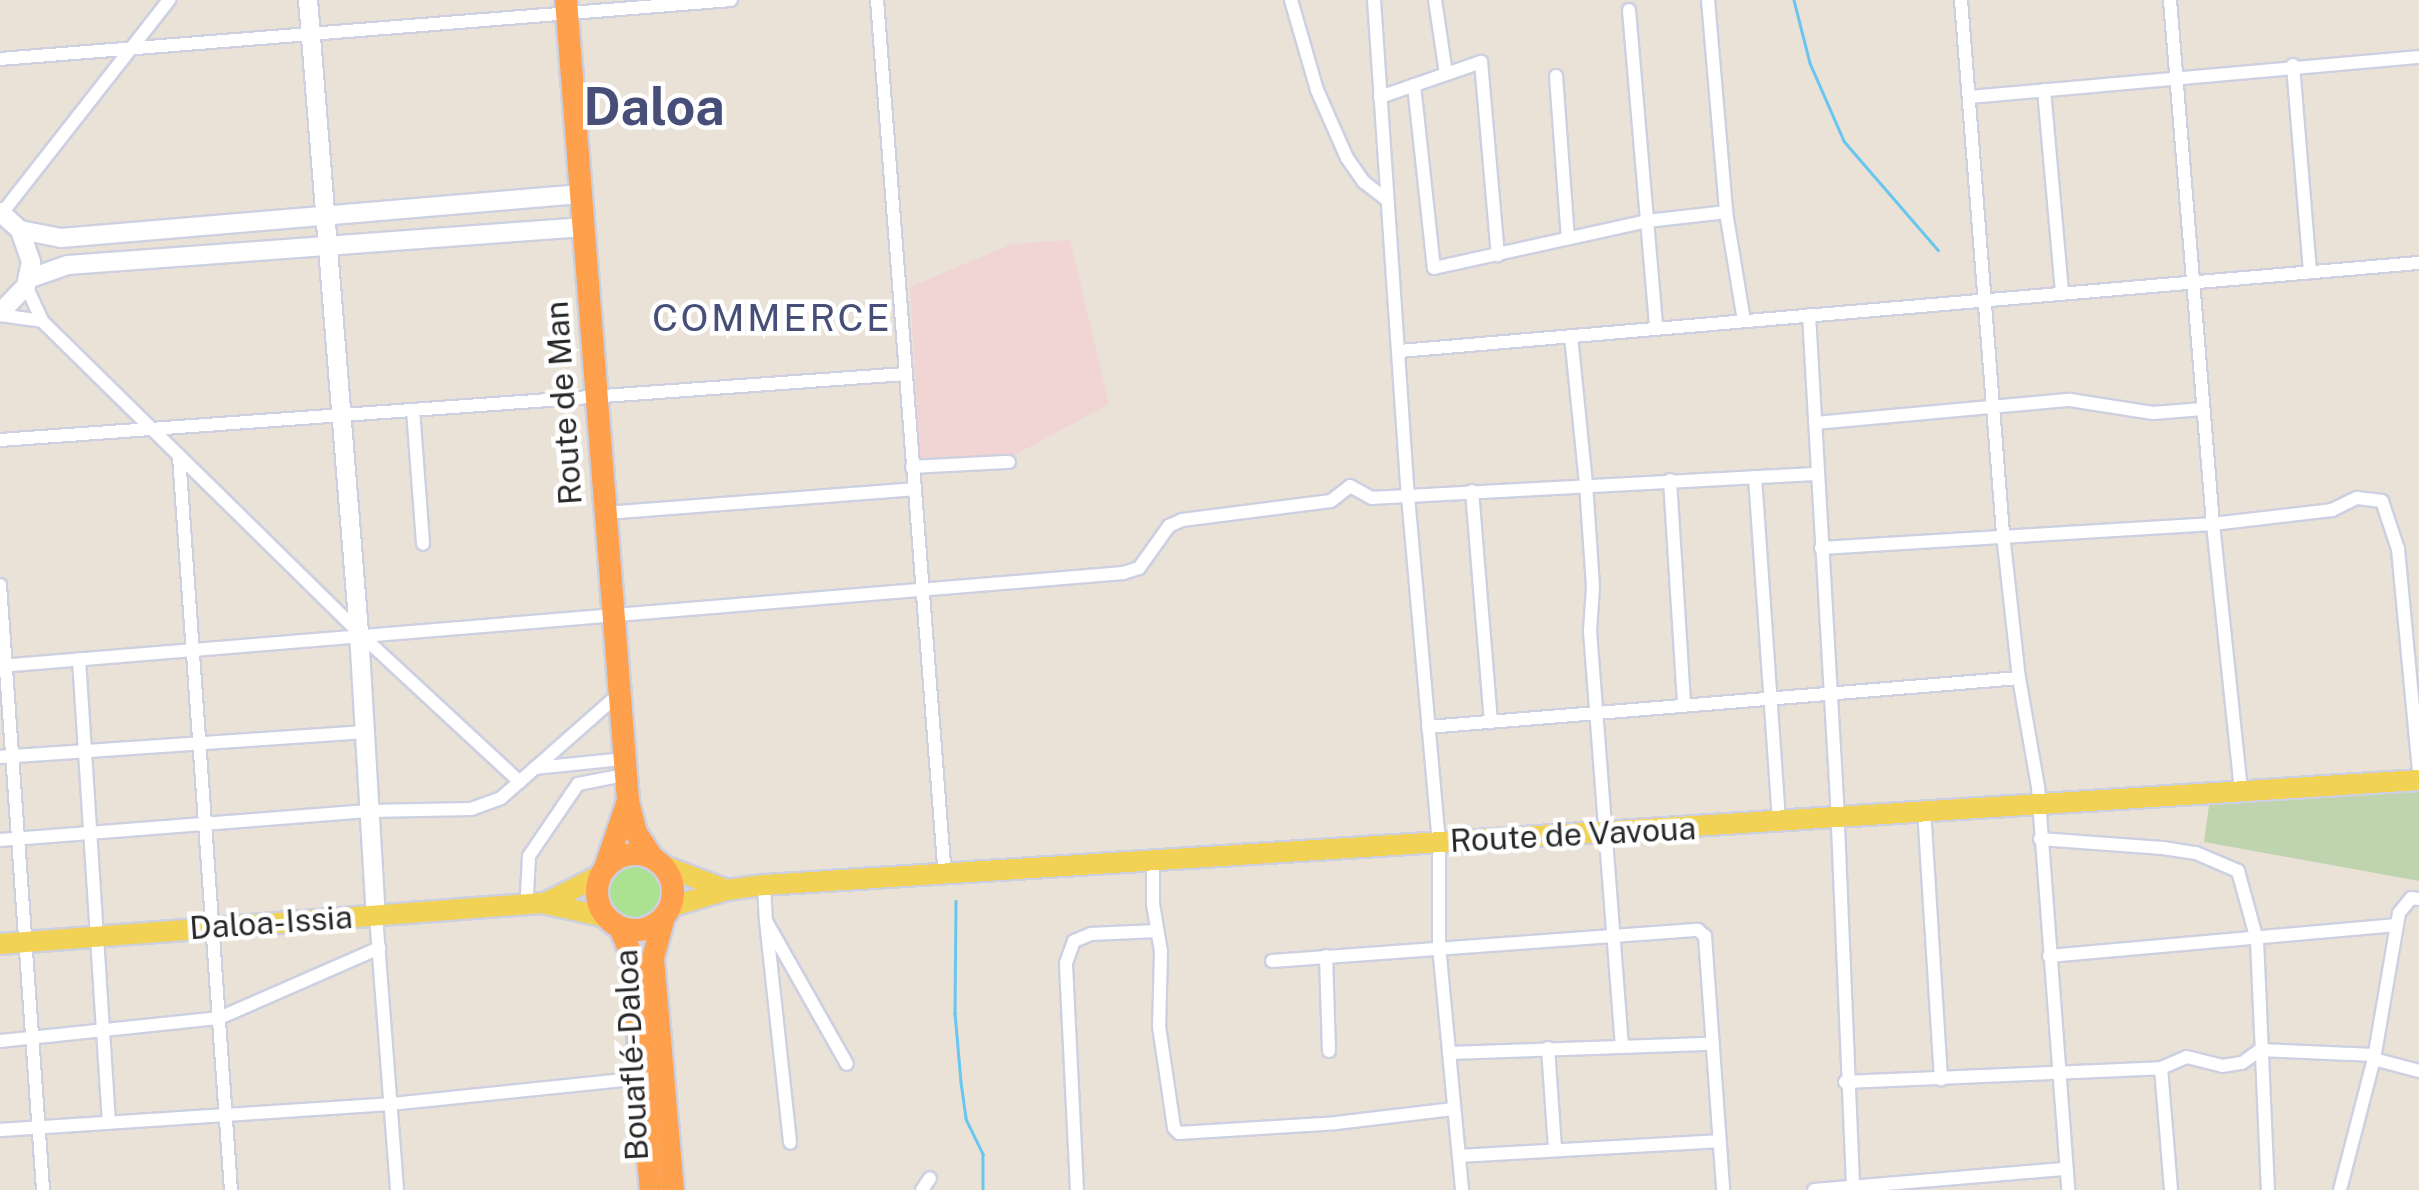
<!DOCTYPE html>
<meta charset="utf-8">
<style>
body{margin:0}
#map{position:relative;width:2419px;height:1190px;overflow:hidden;background:#eae2d7;font-family:"Public Sans",sans-serif}
div>[style]{position:absolute}
[style*='--x']{left:calc(var(--x)*1px);top:calc(var(--y)*1px);width:calc(var(--w)*1px);rotate:calc(var(--a)*1deg)}
.medical>*{inset:0;background:#f1d4d4}
.green>*{inset:0;background:#abe292}
.round{border-radius:50%}
.cemetery>*{inset:0;background:#bfd4ae}
.stream>*{height:2.5px;margin:-1.25px;padding:0 1.25px;transform-origin:1.25px;border-radius:1.25px;background:#68c6ef}
.roads{filter:drop-shadow(2px 0 #cdd0e0) drop-shadow(-2px 0 #cdd0e0) drop-shadow(0 2px #cdd0e0) drop-shadow(0 -2px #cdd0e0)}
.street>*{height:12px;margin:-6px;padding:0 6px;transform-origin:6px;border-radius:6px;background:#fff}
.secondary>*{height:18px;margin:-9px;padding:0 9px;transform-origin:9px;border-radius:9px;background:#fff}
.primary>*{height:20px;margin:-10px;padding:0 10px;transform-origin:10px;border-radius:10px;background:#f1d255}
.highway>*{height:22px;margin:-11px;padding:0 11px;transform-origin:11px;border-radius:11px;background:#ffa04d}
.highway>.ring{margin:-11px;padding:0;box-sizing:content-box;background:none;border:22px solid #ffa04d;border-radius:50%}
span{translate:-50% -50%;white-space:nowrap;text-align:center;line-height:1.15;-webkit-text-stroke:9px #fff;paint-order:stroke}
.street-label{font-size:32px;color:#272727}
.quarter-label{font-size:38px;color:#474e77;letter-spacing:2.5px}
.town-label{font-size:52px;color:#474e77;font-weight:700}
</style>
<div id="map">
<div class="medical">
<i style="clip-path:polygon(1070px 240px,1109px 404px,1013px 456px,920px 462px,910px 287px,1012px 244px)"></i>
</div>
<div class="green">
<i class="round" style="left:603px;top:861px;width:62px;height:62px"></i>
</div>
<div class="cemetery">
<i style="clip-path:polygon(2419px 792px,2419px 881px,2204px 842px,2209px 805px)"></i>
</div>
<div class="stream">
<i style="--x:1794;--y:0;--w:65;--a:75.7"></i>
<i style="--x:1810;--y:63;--w:85;--a:66.4"></i>
<i style="--x:1844;--y:141;--w:144;--a:49.2"></i>
<i style="--x:956;--y:901;--w:112;--a:90.5"></i>
<i style="--x:955;--y:1013;--w:69;--a:85"></i>
<i style="--x:961;--y:1082;--w:37;--a:82"></i>
<i style="--x:966;--y:1119;--w:39;--a:64"></i>
<i style="--x:983;--y:1154;--w:36;--a:90"></i>
</div>
<div class="roads">
<div class="street">
<i style="--x:877;--y:0;--w:880;--a:85.57"></i>
<i style="--x:1291;--y:0;--w:94;--a:73.9"></i>
<i style="--x:1317;--y:90;--w:74;--a:66.2"></i>
<i style="--x:1347;--y:158;--w:29;--a:55"></i>
<i style="--x:1364;--y:182;--w:29;--a:38"></i>
<i style="--x:1374;--y:0;--w:497;--a:86.1"></i>
<i style="--x:1408;--y:496;--w:348;--a:84.9"></i>
<i style="--x:1439;--y:843;--w:103;--a:90"></i>
<i style="--x:1439;--y:946;--w:245;--a:84.6"></i>
<i style="--x:1435;--y:0;--w:75;--a:81.5"></i>
<i style="--x:1708;--y:0;--w:213;--a:85.1"></i>
<i style="--x:1726;--y:212;--w:110;--a:80.6"></i>
<i style="--x:1961;--y:0;--w:536;--a:85.5"></i>
<i style="--x:2003;--y:534;--w:145;--a:83.7"></i>
<i style="--x:2019;--y:678;--w:111;--a:80.1"></i>
<i style="--x:2038;--y:787;--w:404;--a:85.7"></i>
<i style="--x:2170;--y:0;--w:526;--a:85.31"></i>
<i style="--x:2213;--y:524;--w:269;--a:84"></i>
<i style="--x:1629;--y:10;--w:319;--a:85.1"></i>
<i style="--x:0;--y:59;--w:733;--a:-4.61"></i>
<i style="--x:2293;--y:65;--w:208;--a:85.3"></i>
<i style="--x:1556;--y:76;--w:163;--a:85.8"></i>
<i style="--x:1414;--y:85;--w:184;--a:83.8"></i>
<i style="--x:1434;--y:268;--w:218;--a:-12.4"></i>
<i style="--x:1647;--y:221;--w:80;--a:-6.5"></i>
<i style="--x:2044;--y:90;--w:204;--a:84.9"></i>
<i style="--x:1380;--y:97;--w:107;--a:-19.1"></i>
<i style="--x:1481;--y:62;--w:194;--a:85"></i>
<i style="--x:1970;--y:97;--w:451;--a:-5.1"></i>
<i style="--x:2;--y:213;--w:271;--a:-51.9"></i>
<i style="--x:26;--y:286;--w:38;--a:65"></i>
<i style="--x:42;--y:321;--w:445;--a:44.5"></i>
<i style="--x:359;--y:633;--w:219;--a:42.8"></i>
<i style="--x:0;--y:315;--w:42;--a:8.1"></i>
<i style="--x:1809;--y:315;--w:488;--a:86.7"></i>
<i style="--x:1837;--y:802;--w:388;--a:87.6"></i>
<i style="--x:1571;--y:336;--w:149;--a:84.2"></i>
<i style="--x:1586;--y:484;--w:103;--a:86.1"></i>
<i style="--x:1593;--y:587;--w:44;--a:93.9"></i>
<i style="--x:1590;--y:631;--w:417;--a:85.6"></i>
<i style="--x:1400;--y:351;--w:1023;--a:-4.94"></i>
<i style="--x:413;--y:410;--w:134;--a:85.7"></i>
<i style="--x:1815;--y:423;--w:256;--a:-5.2"></i>
<i style="--x:2070;--y:400;--w:84;--a:8.9"></i>
<i style="--x:2153;--y:413;--w:50;--a:-4.6"></i>
<i style="--x:0;--y:440;--w:907;--a:-4.17"></i>
<i style="--x:179;--y:456;--w:736;--a:85.95"></i>
<i style="--x:912;--y:467;--w:97;--a:-3"></i>
<i style="--x:1755;--y:477;--w:347;--a:86"></i>
<i style="--x:1670;--y:480;--w:225;--a:86.4"></i>
<i style="--x:1472;--y:491;--w:232;--a:85.3"></i>
<i style="--x:605;--y:513;--w:310;--a:-4.4"></i>
<i style="--x:1821;--y:548;--w:393;--a:-3.5"></i>
<i style="--x:2213;--y:524;--w:120;--a:-6.7"></i>
<i style="--x:2332;--y:510;--w:28;--a:-26"></i>
<i style="--x:2357;--y:498;--w:25;--a:7"></i>
<i style="--x:2382;--y:501;--w:51;--a:71.6"></i>
<i style="--x:2398;--y:549;--w:222;--a:84.6"></i>
<i style="--x:0;--y:585;--w:607;--a:85.93"></i>
<i style="--x:79;--y:659;--w:464;--a:86.3"></i>
<i style="--x:0;--y:666;--w:1127;--a:-4.73"></i>
<i style="--x:1123;--y:573;--w:17;--a:-17"></i>
<i style="--x:1139;--y:568;--w:52;--a:-54.5"></i>
<i style="--x:1169;--y:526;--w:14;--a:-25"></i>
<i style="--x:1182;--y:520;--w:150;--a:-7.3"></i>
<i style="--x:1331;--y:501;--w:24;--a:-38"></i>
<i style="--x:1350;--y:486;--w:25;--a:29"></i>
<i style="--x:1372;--y:498;--w:446;--a:-3.1"></i>
<i style="--x:1428;--y:727;--w:593;--a:-4.74"></i>
<i style="--x:0;--y:757;--w:364;--a:-3.9"></i>
<i style="--x:535;--y:768;--w:89;--a:-5.8"></i>
<i style="--x:1924;--y:809;--w:271;--a:86.4"></i>
<i style="--x:2040;--y:839;--w:123;--a:4.2"></i>
<i style="--x:2163;--y:848;--w:33;--a:9"></i>
<i style="--x:2196;--y:853;--w:46;--a:23.2"></i>
<i style="--x:2238;--y:871;--w:72;--a:74.6"></i>
<i style="--x:2257;--y:940;--w:250;--a:87.5"></i>
<i style="--x:0;--y:840;--w:369;--a:-4.5"></i>
<i style="--x:368;--y:811;--w:103;--a:-1.1"></i>
<i style="--x:471;--y:809;--w:32;--a:-20"></i>
<i style="--x:501;--y:798;--w:157;--a:-41.4"></i>
<i style="--x:1153;--y:858;--w:46;--a:90"></i>
<i style="--x:1153;--y:904;--w:49;--a:80.5"></i>
<i style="--x:1161;--y:952;--w:74;--a:91.5"></i>
<i style="--x:1159;--y:1026;--w:103;--a:81.6"></i>
<i style="--x:1174;--y:1128;--w:7;--a:45"></i>
<i style="--x:1179;--y:1133;--w:157;--a:-3.6"></i>
<i style="--x:1336;--y:1123;--w:118;--a:-6.8"></i>
<i style="--x:764;--y:885;--w:36;--a:87"></i>
<i style="--x:766;--y:921;--w:164;--a:60.5"></i>
<i style="--x:527;--y:894;--w:38;--a:-87"></i>
<i style="--x:529;--y:856;--w:87;--a:-55.8"></i>
<i style="--x:578;--y:784;--w:36;--a:-11"></i>
<i style="--x:376;--y:916;--w:275;--a:85.6"></i>
<i style="--x:766;--y:921;--w:223;--a:83.8"></i>
<i style="--x:1326;--y:956;--w:95;--a:88.2"></i>
<i style="--x:2049;--y:956;--w:349;--a:-5.1"></i>
<i style="--x:1272;--y:961;--w:427;--a:-4.2"></i>
<i style="--x:1698;--y:930;--w:9;--a:41"></i>
<i style="--x:1705;--y:936;--w:255;--a:85.9"></i>
<i style="--x:0;--y:1041;--w:220;--a:-6"></i>
<i style="--x:219;--y:1018;--w:175;--a:-23.6"></i>
<i style="--x:1548;--y:1048;--w:101;--a:86"></i>
<i style="--x:1449;--y:1053;--w:264;--a:-2"></i>
<i style="--x:2374;--y:1059;--w:47;--a:14.9"></i>
<i style="--x:2161;--y:1068;--w:122;--a:85.3"></i>
<i style="--x:1845;--y:1082;--w:316;--a:-2.5"></i>
<i style="--x:2161;--y:1068;--w:28;--a:-23"></i>
<i style="--x:2187;--y:1057;--w:36;--a:14"></i>
<i style="--x:2222;--y:1066;--w:20;--a:-9"></i>
<i style="--x:2242;--y:1063;--w:22;--a:-36"></i>
<i style="--x:2260;--y:1050;--w:114;--a:2.5"></i>
<i style="--x:0;--y:1130;--w:392;--a:-3.8"></i>
<i style="--x:391;--y:1104;--w:252;--a:-5.9"></i>
<i style="--x:1460;--y:1156;--w:260;--a:-3.3"></i>
<i style="--x:922;--y:1190;--w:14;--a:-56"></i>
<i style="--x:1077;--y:1190;--w:227;--a:-92.8"></i>
<i style="--x:1066;--y:963;--w:23;--a:-70"></i>
<i style="--x:1074;--y:941;--w:18;--a:-22"></i>
<i style="--x:1091;--y:934;--w:66;--a:-2.6"></i>
<i style="--x:1814;--y:1190;--w:253;--a:-4.8"></i>
<i style="--x:2340;--y:1190;--w:135;--a:-75.5"></i>
<i style="--x:2374;--y:1059;--w:148;--a:-80.3"></i>
<i style="--x:2399;--y:913;--w:19;--a:-51"></i>
<i style="--x:2411;--y:898;--w:8;--a:7"></i>
</div>
<div class="secondary">
<i style="--x:308;--y:0;--w:635;--a:85.39"></i>
<i style="--x:359;--y:633;--w:284;--a:86.6"></i>
<i style="--x:0;--y:212;--w:27;--a:42"></i>
<i style="--x:20;--y:230;--w:34;--a:71"></i>
<i style="--x:31;--y:262;--w:25;--a:102"></i>
<i style="--x:26;--y:286;--w:37;--a:134"></i>
<i style="--x:20;--y:230;--w:42;--a:11"></i>
<i style="--x:61;--y:238;--w:522;--a:-4.84"></i>
<i style="--x:28;--y:279;--w:42;--a:-19.3"></i>
<i style="--x:68;--y:265;--w:517;--a:-4.21"></i>
</div>
<div class="primary">
<i style="--x:662;--y:865;--w:70;--a:21"></i>
<i style="--x:549;--y:901;--w:58;--a:-26.6"></i>
<i style="--x:670;--y:907;--w:59;--a:-16.6"></i>
<i style="--x:727;--y:890;--w:37;--a:-8"></i>
<i style="--x:764;--y:885;--w:1658;--a:-3.63"></i>
<i style="--x:0;--y:944;--w:544;--a:-4.33"></i>
<i style="--x:542;--y:903;--w:65;--a:12.5"></i>
</div>
<div class="highway">
<i style="--x:566;--y:0;--w:803;--a:85.57"></i>
<i style="--x:628;--y:801;--w:33;--a:76"></i>
<i style="--x:636;--y:833;--w:30;--a:56"></i>
<i class="ring" style="left:597px;top:854px;width:54px;height:54px"></i>
<i style="--x:605;--y:868;--w:71;--a:-71.1"></i>
<i style="--x:664;--y:917;--w:42;--a:105"></i>
<i style="--x:653;--y:958;--w:233;--a:85.1"></i>
<i style="--x:620;--y:928;--w:28;--a:67"></i>
<i style="--x:631;--y:954;--w:237;--a:85.2"></i>
</div>
</div>
<div class="street-label">
<span style="left:564px;top:403px;rotate:-94deg">Route de Man</span>
<span style="left:1573px;top:835px;rotate:-3deg">Route de Vavoua</span>
<span style="left:271px;top:923px;rotate:-4deg">Daloa-Issia</span>
<span style="left:632px;top:1055px;rotate:-93deg">Bouaflé-Daloa</span>
</div>
<div class="quarter-label">
<span style="left:772px;top:318px">COMMERCE</span>
</div>
<div class="town-label">
<span style="left:654px;top:107px">Daloa</span>
</div>
</div>
